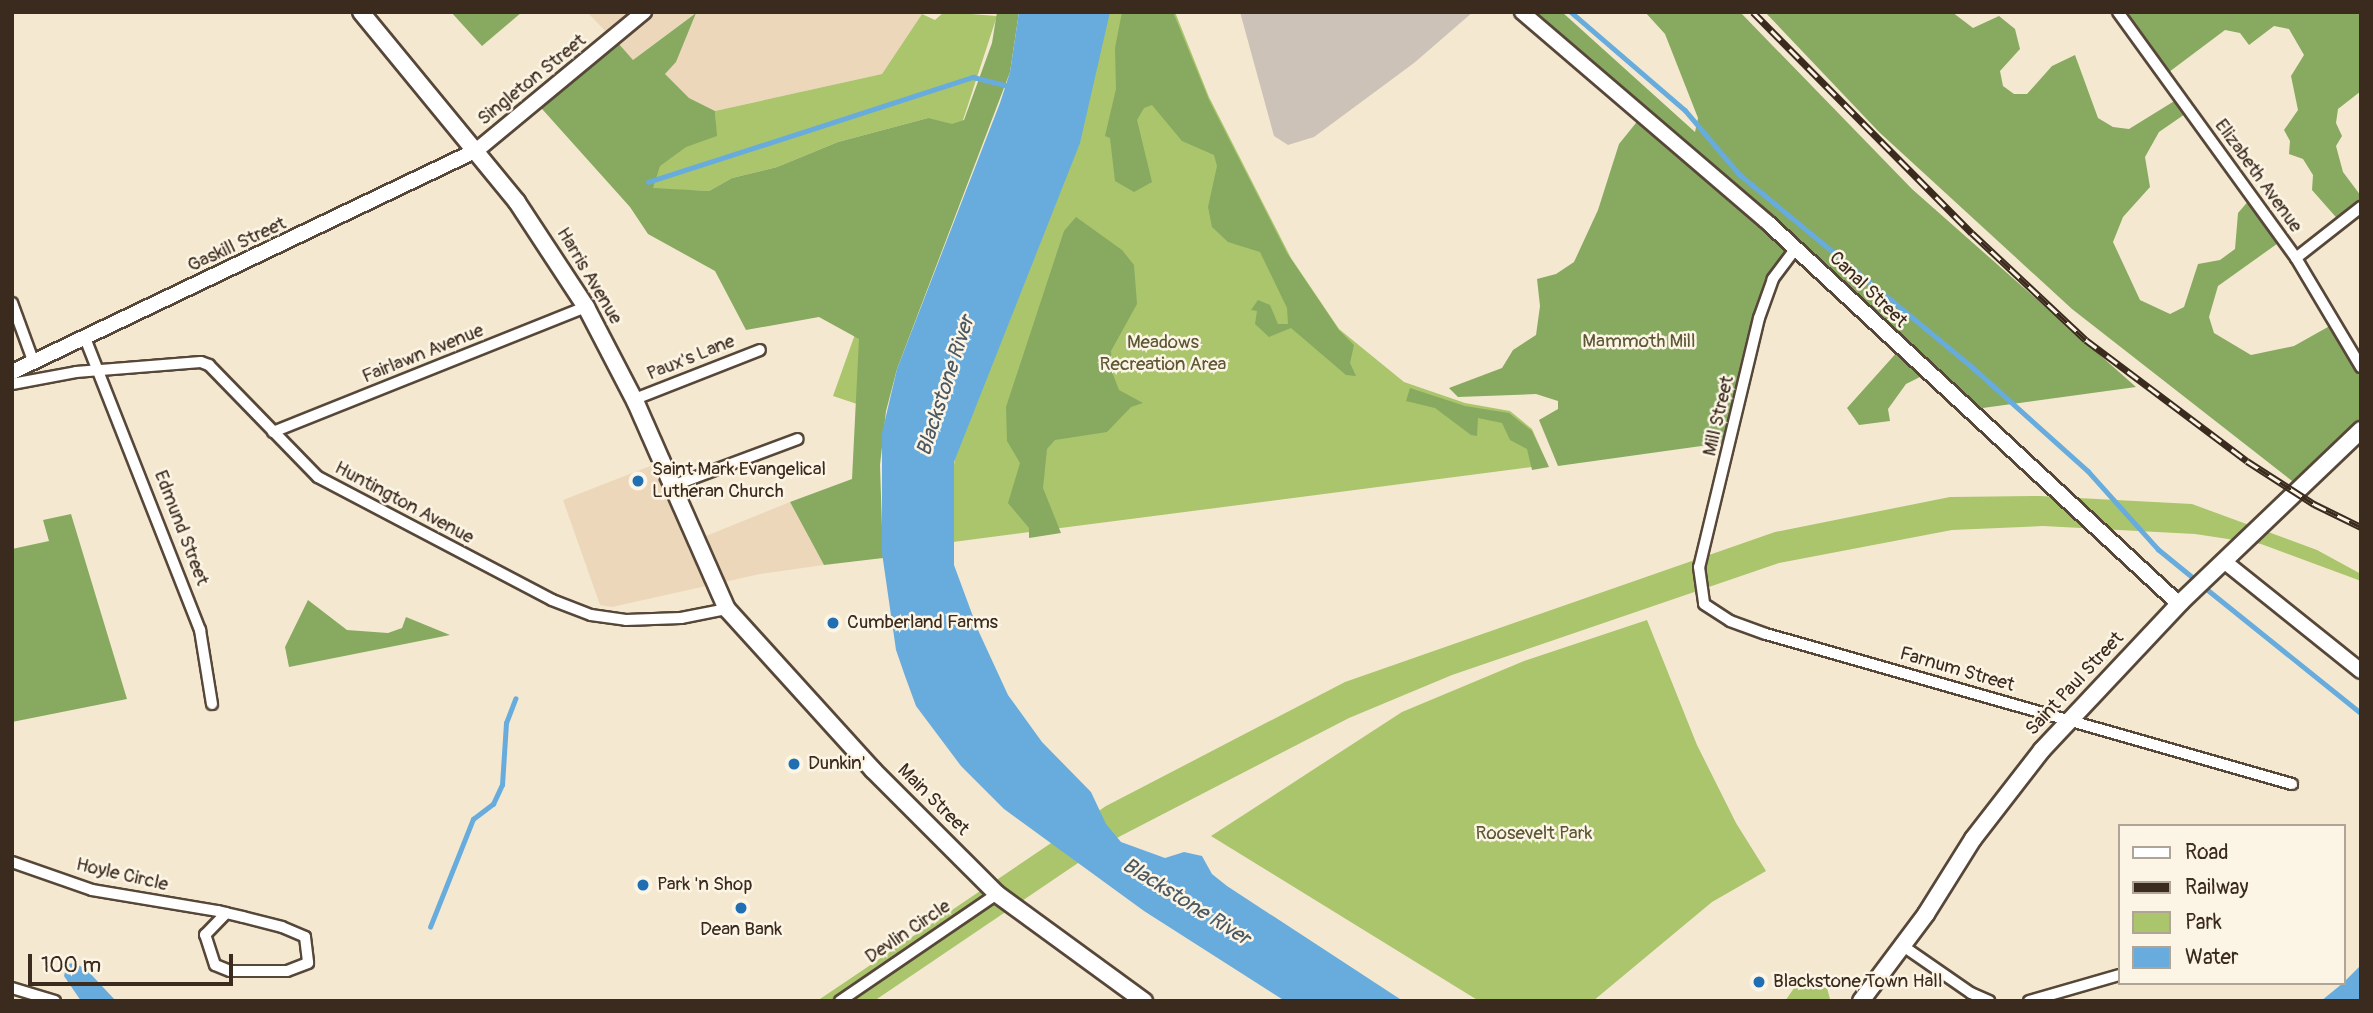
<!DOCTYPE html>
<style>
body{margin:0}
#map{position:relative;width:2373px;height:1013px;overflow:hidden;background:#f4e9d0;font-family:Pangolin,sans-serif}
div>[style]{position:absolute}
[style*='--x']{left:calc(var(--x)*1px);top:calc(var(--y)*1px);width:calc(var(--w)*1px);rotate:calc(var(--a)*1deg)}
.built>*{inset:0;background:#edd7ba}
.industrial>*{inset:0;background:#ccc2b8}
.green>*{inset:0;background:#aac56c}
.forest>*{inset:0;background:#87aa60}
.water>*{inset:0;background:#68acde}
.stream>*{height:4.5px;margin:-2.25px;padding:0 2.25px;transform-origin:2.25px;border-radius:2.25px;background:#68acde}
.roads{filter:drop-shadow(2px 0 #574739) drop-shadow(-2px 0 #574739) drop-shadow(0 2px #574739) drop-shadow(0 -2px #574739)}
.minor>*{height:10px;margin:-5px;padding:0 5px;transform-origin:5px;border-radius:5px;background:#fff}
.tertiary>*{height:14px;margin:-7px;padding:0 7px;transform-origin:7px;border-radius:7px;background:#fff}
.secondary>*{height:16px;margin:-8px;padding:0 8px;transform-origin:8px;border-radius:8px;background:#fff}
.rail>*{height:7px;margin-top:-3.5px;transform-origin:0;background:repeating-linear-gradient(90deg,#fcf5e5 0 13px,#3b2a1e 0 26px);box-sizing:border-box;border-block:2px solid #3b2a1e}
.dots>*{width:19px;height:19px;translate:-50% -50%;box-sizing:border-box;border:4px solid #fcf5e5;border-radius:50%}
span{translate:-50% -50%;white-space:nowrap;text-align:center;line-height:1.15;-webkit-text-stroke:5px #fcf5e5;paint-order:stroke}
.street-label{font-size:19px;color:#3b2a1e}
.park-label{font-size:19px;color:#5c5835}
.poi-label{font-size:19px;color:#3b2a1e}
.left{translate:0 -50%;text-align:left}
.water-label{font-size:21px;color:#4b5861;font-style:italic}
.frame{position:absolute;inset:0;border:14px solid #3b2a1e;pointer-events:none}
.legend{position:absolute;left:2118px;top:824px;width:228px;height:161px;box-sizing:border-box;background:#fcf5e5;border:2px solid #afa495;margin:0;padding:9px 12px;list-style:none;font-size:21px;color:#3b2a1e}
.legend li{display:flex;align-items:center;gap:14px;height:35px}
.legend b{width:35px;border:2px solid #afa495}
.scale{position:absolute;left:28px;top:954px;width:205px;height:32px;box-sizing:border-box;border:4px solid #3b2a1e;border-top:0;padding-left:9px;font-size:21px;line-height:24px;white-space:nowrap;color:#3b2a1e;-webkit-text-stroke:5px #fcf5e5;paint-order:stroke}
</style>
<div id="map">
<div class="built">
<i style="clip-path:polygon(587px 12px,922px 12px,922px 14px,882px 74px,715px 111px,689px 98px,664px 74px,676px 62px,694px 14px,633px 60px)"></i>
<i style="clip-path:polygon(663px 461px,696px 540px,790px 502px,824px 565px,760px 574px,612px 607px,600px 605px,563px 500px)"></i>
</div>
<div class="industrial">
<i style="clip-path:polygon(1240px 12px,1473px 12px,1414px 63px,1314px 137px,1288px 145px,1274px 136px)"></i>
</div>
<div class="green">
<i style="clip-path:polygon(944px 12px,997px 16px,869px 408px,833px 396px,915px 166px,928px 118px,838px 142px,777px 167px,732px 178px,709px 191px,653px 189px,646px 152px,716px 129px,715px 111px,882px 74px,922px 14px,935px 20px)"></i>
<i style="clip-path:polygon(1104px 12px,1175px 12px,1209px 97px,1291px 258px,1339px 329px,1404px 382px,1465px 403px,1510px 411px,1532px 429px,1548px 465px,953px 542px,951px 486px,957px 443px)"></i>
<i style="clip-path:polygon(2040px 496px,2192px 504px,2317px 550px,2361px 574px,2361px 581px,2261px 544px,2195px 534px,2043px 526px,1952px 530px,1779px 563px,1452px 675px,1349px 718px,1109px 842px,874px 1001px,817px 1001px,1106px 806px,1345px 682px,1775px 532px,1950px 497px)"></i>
<i style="clip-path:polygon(1647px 620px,1697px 745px,1736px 823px,1766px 871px,1712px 902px,1593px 1001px,1479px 1001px,1211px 836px,1402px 712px,1524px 661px)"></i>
<i style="clip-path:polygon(1790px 976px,1827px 988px,1830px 999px,1785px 1001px,1797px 984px)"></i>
</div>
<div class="forest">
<i style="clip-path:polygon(451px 12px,522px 12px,482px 46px)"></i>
<i style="clip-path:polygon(997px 12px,1019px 12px,1010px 72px,897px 369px,886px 411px,880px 465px,883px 558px,824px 565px,790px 502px,852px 479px,859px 339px,819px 317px,746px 330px,715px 271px,648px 234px,630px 207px,534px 100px,611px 35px,633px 60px,696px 13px,676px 62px,665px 74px,689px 98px,715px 111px,717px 136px,686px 147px,660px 166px,653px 188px,709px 191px,732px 178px,777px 167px,838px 142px,928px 118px,952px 124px,964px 120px,992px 43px)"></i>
<i style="clip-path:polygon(1122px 12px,1173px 12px,1209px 100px,1287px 253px,1339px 330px,1354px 345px,1350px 363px,1356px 376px,1346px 375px,1291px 328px,1269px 337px,1255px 324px,1257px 311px,1251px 310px,1258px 300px,1270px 305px,1278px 324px,1288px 324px,1287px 308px,1260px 252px,1228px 242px,1212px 227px,1208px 207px,1217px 166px,1214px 155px,1182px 141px,1152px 105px,1144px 108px,1137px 120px,1152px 182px,1134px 192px,1115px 181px,1110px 138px,1105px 136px,1116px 89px,1115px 48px)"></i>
<i style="clip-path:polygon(1528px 12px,1562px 12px,1695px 132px,1698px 118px,1665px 34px,1645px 12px,1740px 12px,1912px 189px,2136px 387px,1968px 410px,1928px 373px,1906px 384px,1888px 409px,1890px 421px,1859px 425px,1847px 408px,1899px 350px,1799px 253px,1771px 279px,1730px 442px,1558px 466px,1539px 420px,1558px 409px,1558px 401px,1536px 394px,1458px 397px,1449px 388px,1502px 368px,1513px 350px,1536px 335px,1540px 306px,1537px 279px,1556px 274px,1574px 262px,1598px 210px,1619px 144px,1644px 113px)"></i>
<i style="clip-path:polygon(1765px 12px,1952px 12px,1973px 28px,1999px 16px,2015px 29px,2020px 49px,2000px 71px,2003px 86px,2014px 94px,2027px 94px,2052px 66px,2075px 55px,2098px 118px,2113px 127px,2129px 129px,2176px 100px,2188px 112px,2159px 132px,2145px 157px,2150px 187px,2123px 217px,2113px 242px,2140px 300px,2170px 314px,2184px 307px,2198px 264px,2220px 260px,2235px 249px,2238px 213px,2251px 198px,2281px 241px,2218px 286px,2209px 317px,2214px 333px,2251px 355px,2294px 346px,2335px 323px,2361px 367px,2361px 433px,2301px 488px,2072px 309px,1879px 132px)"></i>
<i style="clip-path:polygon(2133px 12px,2361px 12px,2361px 91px,2338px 109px,2336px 123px,2342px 136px,2336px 146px,2343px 172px,2361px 196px,2361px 210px,2342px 224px,2312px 190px,2313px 175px,2303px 159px,2289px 154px,2290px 141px,2284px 130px,2298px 110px,2291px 76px,2304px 55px,2289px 29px,2274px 26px,2249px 45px,2240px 33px,2225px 30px,2165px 75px,2123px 19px)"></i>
<i style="clip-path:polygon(1076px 217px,1122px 250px,1134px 265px,1137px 304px,1111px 351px,1112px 372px,1119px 390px,1143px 403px,1131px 407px,1107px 432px,1055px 440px,1047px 449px,1043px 488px,1061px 533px,1029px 538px,1029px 528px,1008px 503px,1020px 463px,1007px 441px,1006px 407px,1064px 231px)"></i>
<i style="clip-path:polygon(1410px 388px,1465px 406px,1509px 413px,1532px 431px,1549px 467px,1532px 470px,1527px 449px,1510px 440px,1502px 423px,1478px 418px,1477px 436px,1471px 435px,1435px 408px,1406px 401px)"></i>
<i style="clip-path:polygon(71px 514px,127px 699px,12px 722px,12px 549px,49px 541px,43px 520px)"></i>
<i style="clip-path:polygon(308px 600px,347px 630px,388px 633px,402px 628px,406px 617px,450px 635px,289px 667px,285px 647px)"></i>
</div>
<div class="water">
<i style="clip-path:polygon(1019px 12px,1110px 12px,1080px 143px,954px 462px,954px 565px,978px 630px,1008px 695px,1042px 742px,1091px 792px,1106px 824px,1121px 842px,1165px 858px,1184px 852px,1202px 856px,1212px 874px,1227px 886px,1403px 1001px,1285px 1001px,1144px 911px,1004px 809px,961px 766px,916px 706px,905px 676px,896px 650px,882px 553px,882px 433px,897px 369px,1000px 103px,1010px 72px)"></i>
<i style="clip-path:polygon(74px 963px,86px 969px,116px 1001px,81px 1001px,64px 976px,67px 964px)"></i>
<i style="clip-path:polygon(2361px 965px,2361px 1001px,2321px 1001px,2343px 983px)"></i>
</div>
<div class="stream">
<i style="--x:1571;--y:12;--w:150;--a:40.7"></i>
<i style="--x:1685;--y:110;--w:84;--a:49.8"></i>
<i style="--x:1739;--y:174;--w:301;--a:39.6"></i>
<i style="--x:1971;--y:366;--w:157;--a:41.9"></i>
<i style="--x:2088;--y:471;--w:105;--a:48.1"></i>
<i style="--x:2158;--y:549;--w:49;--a:39.2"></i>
<i style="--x:648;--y:182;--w:342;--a:-17.9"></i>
<i style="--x:973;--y:77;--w:38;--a:14"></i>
<i style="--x:2203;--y:586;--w:203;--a:38.8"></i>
<i style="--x:430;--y:927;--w:116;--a:-68.3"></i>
<i style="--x:473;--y:819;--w:25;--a:-37"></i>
<i style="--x:493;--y:804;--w:21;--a:-65"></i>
<i style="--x:502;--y:785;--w:62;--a:-86.3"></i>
<i style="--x:506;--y:723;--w:26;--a:-69"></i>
</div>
<div class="roads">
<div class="minor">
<i style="--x:2118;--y:12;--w:304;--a:54.1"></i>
<i style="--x:2296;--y:258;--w:127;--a:59.2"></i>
<i style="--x:1796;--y:248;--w:39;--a:127"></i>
<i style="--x:1773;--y:279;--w:41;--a:109.7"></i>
<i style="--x:1759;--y:318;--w:256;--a:103.5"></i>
<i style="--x:1699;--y:567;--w:37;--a:82"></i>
<i style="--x:1704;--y:604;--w:31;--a:33"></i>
<i style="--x:1730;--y:621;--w:38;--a:20"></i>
<i style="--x:1766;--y:634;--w:547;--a:15.92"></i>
<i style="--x:2296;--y:258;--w:83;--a:-38.1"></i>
<i style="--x:12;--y:303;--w:64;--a:69.9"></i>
<i style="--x:85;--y:338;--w:314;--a:68.5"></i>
<i style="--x:200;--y:630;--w:75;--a:80.8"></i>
<i style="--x:12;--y:384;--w:65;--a:-10.6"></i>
<i style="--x:76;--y:372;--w:125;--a:-4.6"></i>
<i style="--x:201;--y:362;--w:9;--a:21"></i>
<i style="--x:209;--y:365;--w:156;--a:45.8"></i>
<i style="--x:318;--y:477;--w:264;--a:27.7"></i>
<i style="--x:552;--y:600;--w:42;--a:21"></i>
<i style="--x:591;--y:615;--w:35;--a:8"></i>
<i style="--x:626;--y:620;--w:55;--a:-2.1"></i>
<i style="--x:681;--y:618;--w:47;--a:-11.1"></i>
<i style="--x:635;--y:399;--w:134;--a:-21.4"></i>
<i style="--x:273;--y:432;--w:337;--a:-21.8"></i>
<i style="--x:672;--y:486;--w:134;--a:-20.5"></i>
<i style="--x:12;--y:862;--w:85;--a:19.3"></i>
<i style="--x:92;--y:890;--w:128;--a:9.5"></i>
<i style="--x:218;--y:911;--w:8;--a:14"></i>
<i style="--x:226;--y:913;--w:17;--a:13"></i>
<i style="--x:243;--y:917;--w:40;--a:14.4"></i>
<i style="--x:282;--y:927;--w:25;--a:23"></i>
<i style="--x:305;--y:937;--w:26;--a:83"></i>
<i style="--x:308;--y:963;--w:22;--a:159"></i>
<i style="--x:287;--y:971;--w:57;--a:180"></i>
<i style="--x:230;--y:971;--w:16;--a:-158"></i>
<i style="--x:215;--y:965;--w:32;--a:-108"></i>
<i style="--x:205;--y:935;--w:30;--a:-46"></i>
<i style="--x:1903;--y:946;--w:83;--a:34.7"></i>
<i style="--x:1971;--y:993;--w:20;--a:24"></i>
<i style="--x:12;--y:988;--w:45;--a:16.8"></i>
<i style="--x:840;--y:1001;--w:190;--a:-34.3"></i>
<i style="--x:2029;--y:1001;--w:94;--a:-16.1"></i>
</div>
<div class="tertiary">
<i style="--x:1522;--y:12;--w:323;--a:40.6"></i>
<i style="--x:1767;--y:222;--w:562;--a:42.84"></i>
<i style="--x:12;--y:372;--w:515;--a:-25.52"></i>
<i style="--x:477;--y:150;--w:217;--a:-39.6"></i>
<i style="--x:2225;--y:562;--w:174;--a:38.7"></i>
</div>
<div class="secondary">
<i style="--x:361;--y:12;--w:246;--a:50.6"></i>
<i style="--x:517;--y:202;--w:126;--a:56.7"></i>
<i style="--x:586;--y:307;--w:108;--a:62.5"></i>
<i style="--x:636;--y:403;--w:225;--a:66.2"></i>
<i style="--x:727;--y:609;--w:217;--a:47.8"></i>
<i style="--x:873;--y:770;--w:175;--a:45"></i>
<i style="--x:997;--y:894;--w:182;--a:36.1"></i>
<i style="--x:1861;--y:1001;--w:109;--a:-53.2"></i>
<i style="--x:1926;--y:914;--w:89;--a:-57.9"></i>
<i style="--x:1973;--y:839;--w:113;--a:-52.2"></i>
<i style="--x:2042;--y:750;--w:203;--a:-46.8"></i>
<i style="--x:2181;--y:602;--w:249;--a:-43.7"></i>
</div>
</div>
<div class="rail">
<i style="--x:1753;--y:12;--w:311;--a:45.3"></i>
<i style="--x:1972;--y:233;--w:156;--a:43.2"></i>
<i style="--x:2086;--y:340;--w:201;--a:36.9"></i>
<i style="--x:2247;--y:461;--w:80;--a:32.7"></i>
<i style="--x:2314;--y:504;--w:52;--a:26.1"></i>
</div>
<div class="dots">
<i style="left:638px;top:481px;background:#1f6fb2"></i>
<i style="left:833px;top:623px;background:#1f6fb2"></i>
<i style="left:794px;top:764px;background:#1f6fb2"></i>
<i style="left:643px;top:885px;background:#1f6fb2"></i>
<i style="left:741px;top:908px;background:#1f6fb2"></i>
<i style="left:1759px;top:982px;background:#1f6fb2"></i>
</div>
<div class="street-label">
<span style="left:532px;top:80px;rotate:-39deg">Singleton Street</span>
<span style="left:2258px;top:176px;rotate:54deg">Elizabeth Avenue</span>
<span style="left:237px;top:245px;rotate:-25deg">Gaskill Street</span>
<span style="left:589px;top:276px;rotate:59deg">Harris Avenue</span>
<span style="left:1868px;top:290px;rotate:44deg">Canal Street</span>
<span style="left:423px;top:354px;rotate:-22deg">Fairlawn Avenue</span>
<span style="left:691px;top:358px;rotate:-22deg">Paux's Lane</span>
<span style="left:1719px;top:416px;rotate:-77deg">Mill Street</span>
<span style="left:404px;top:503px;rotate:28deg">Huntington Avenue</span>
<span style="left:181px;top:528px;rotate:69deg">Edmund Street</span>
<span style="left:1957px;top:670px;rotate:16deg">Farnum Street</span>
<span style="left:2075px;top:684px;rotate:-47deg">Saint Paul Street</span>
<span style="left:933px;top:800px;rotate:45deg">Main Street</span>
<span style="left:122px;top:875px;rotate:13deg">Hoyle Circle</span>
<span style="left:908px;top:932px;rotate:-34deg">Devlin Circle</span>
</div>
<div class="park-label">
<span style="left:1639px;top:342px">Mammoth Mill</span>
<span style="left:1163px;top:354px">Meadows<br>Recreation Area</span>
<span style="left:1534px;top:834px">Roosevelt Park</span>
</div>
<div class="poi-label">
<span class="left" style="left:652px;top:481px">Saint Mark Evangelical<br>Lutheran Church</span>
<span class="left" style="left:847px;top:623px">Cumberland Farms</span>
<span class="left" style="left:808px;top:764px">Dunkin'</span>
<span class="left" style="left:657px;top:885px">Park 'n Shop</span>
<span style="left:741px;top:930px">Dean Bank</span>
<span class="left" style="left:1773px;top:982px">Blackstone Town Hall</span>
</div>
<div class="water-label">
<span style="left:946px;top:386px;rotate:-72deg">Blackstone River</span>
<span style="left:1186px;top:902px;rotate:32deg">Blackstone River</span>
</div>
<div class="frame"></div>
<ul class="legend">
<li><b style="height:9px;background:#fff"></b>Road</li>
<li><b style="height:9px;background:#3b2a1e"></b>Railway</li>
<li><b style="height:19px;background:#aac56c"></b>Park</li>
<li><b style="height:19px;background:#68acde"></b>Water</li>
</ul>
<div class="scale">100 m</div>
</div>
